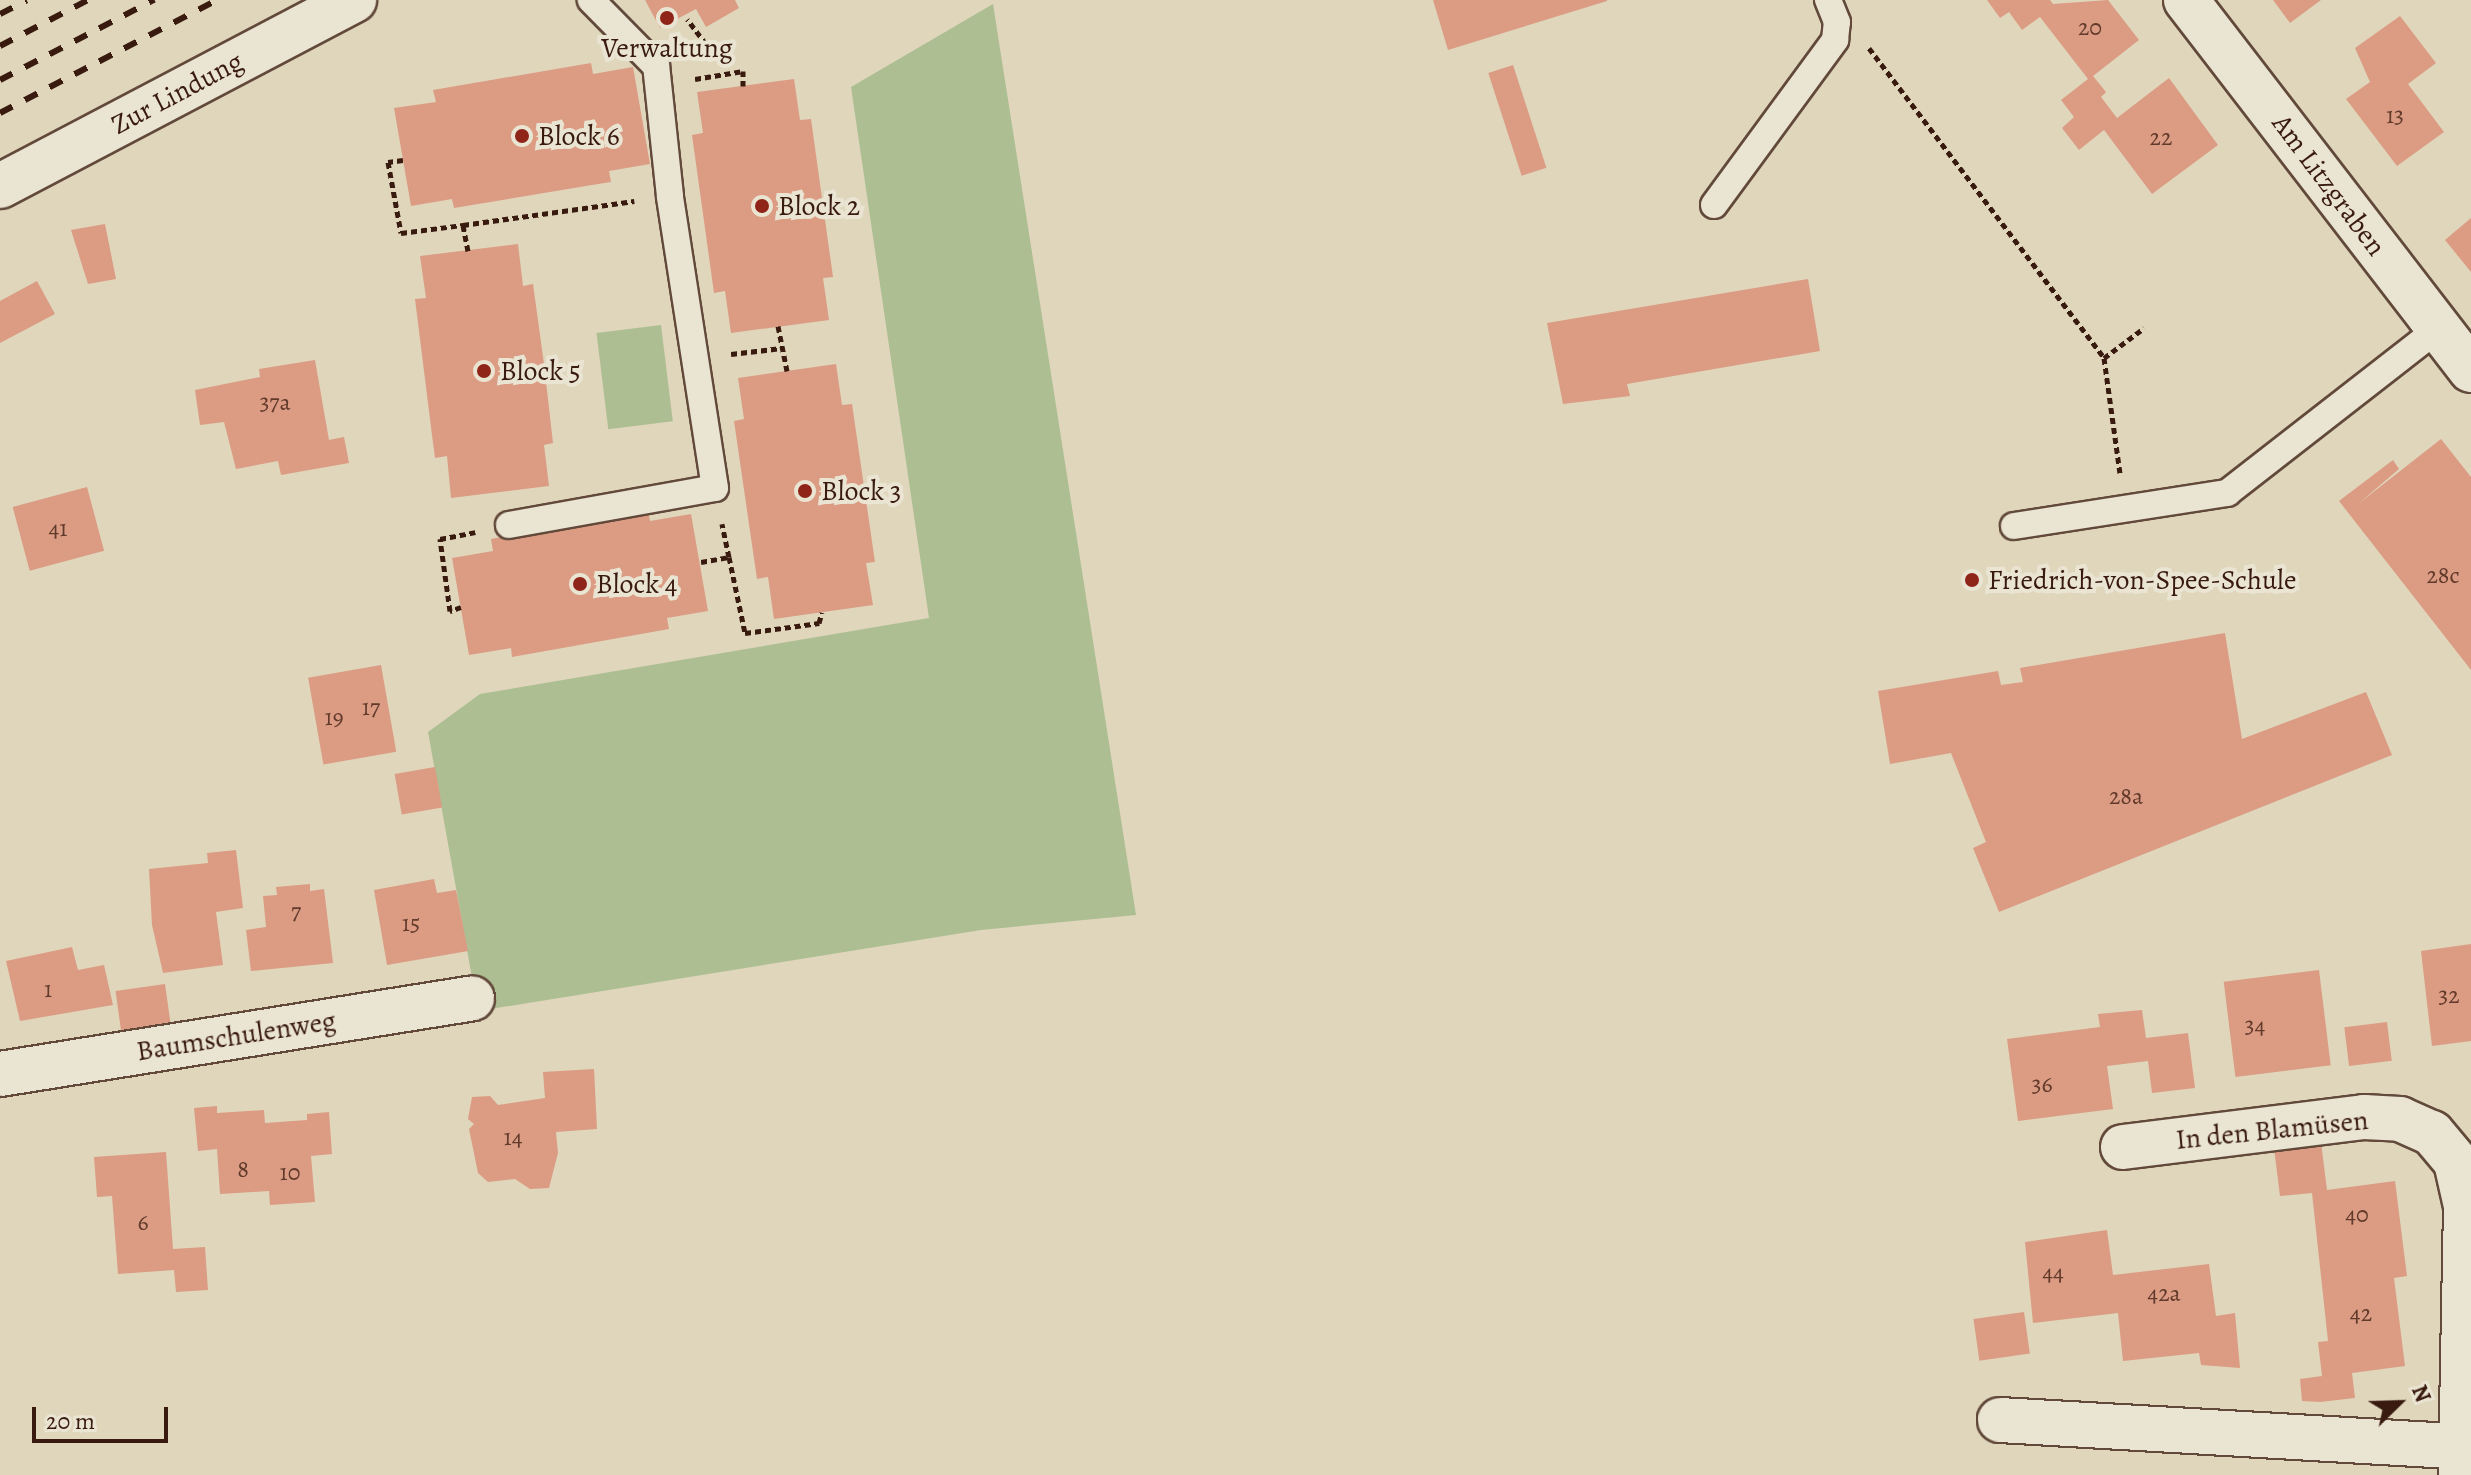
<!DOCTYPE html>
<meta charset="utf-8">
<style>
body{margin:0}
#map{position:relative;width:2471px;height:1475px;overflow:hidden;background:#dfd6bc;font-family:Alegreya,serif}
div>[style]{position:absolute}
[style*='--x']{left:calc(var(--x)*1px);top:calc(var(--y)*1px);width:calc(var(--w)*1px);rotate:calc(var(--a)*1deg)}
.green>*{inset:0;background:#aebe93;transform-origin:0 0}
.building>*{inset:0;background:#db9c83;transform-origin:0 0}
.path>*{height:5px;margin-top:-2.5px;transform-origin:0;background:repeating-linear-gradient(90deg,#391a0e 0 6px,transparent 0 10px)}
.roads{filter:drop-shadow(2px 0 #62493a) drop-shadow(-2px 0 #62493a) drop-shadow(0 2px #62493a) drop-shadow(0 -2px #62493a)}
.lane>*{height:26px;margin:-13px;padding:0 13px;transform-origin:13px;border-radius:13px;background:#eae4d3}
.street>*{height:44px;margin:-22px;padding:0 22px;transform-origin:22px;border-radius:22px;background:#eae4d3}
.rail>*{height:6px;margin-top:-3px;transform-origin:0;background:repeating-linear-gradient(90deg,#391a0e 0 14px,transparent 0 28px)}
.dots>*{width:22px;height:22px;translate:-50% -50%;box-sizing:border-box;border:4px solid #eae4d3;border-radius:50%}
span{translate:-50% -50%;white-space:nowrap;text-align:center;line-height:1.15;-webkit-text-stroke:8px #eae4d3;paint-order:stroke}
.number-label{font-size:24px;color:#623a2b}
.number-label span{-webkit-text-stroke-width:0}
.poi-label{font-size:28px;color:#391a0e}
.left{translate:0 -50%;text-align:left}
.street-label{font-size:28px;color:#391a0e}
.north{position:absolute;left:2359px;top:1363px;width:80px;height:80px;-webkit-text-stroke:6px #eae4d3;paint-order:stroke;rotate:67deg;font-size:22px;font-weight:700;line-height:32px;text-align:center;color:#391a0e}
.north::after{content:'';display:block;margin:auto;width:28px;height:36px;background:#391a0e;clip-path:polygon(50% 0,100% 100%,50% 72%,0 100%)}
.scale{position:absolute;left:32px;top:1407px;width:136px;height:36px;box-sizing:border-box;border:4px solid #391a0e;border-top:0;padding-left:10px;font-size:24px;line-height:28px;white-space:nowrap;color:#391a0e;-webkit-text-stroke:6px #eae4d3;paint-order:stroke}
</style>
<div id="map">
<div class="green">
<i style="clip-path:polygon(993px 4px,1136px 915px,981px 930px,478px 1011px,428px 732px,480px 694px,929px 618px,851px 87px)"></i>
<i style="left:661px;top:325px;width:97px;height:65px;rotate:83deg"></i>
</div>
<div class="building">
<i style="clip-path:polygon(645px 0,735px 0,739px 8px,706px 27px,696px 9px,660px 28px)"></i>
<i style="clip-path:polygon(1433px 0,1607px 0,1607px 1px,1448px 50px)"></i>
<i style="clip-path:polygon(1987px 0,2050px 0,2053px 4px,2108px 0,2139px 40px,2093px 76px,2106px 92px,2101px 97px,2117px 118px,2169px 78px,2218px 145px,2152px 194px,2104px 130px,2079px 150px,2062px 128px,2074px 117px,2061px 100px,2088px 79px,2040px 17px,2022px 30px,2009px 12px,2000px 18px)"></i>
<i style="clip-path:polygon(2273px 0,2321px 0,2290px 23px)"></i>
<i style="clip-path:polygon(2400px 16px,2436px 63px,2408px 84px,2444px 132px,2397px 166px,2346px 99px,2370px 82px,2355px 48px)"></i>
<i style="clip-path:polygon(591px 63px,593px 74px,633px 67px,650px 164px,609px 171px,611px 182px,592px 185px,454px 208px,452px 199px,411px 206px,394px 108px,436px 102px,433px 90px)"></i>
<i style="left:1513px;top:65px;width:108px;height:26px;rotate:72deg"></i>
<i style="clip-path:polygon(794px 79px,800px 120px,811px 119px,833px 277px,823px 278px,829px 320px,731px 333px,725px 291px,714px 293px,692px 135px,703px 133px,697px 92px)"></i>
<i style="clip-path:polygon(2471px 218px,2471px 272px,2445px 240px)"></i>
<i style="clip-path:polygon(105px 224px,116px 279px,88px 284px,71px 230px)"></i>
<i style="clip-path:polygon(518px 244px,523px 286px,533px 284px,544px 364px,553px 443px,544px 445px,549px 486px,451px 498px,447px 456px,435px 458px,432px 435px,415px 299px,426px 298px,420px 256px)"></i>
<i style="clip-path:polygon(1808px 279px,1820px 351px,1627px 384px,1630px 396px,1563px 404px,1547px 323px)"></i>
<i style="clip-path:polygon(37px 281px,55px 314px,0 343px,0 301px)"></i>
<i style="clip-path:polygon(315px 360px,329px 440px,344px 437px,349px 463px,281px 475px,278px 461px,236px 469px,224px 422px,200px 425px,195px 390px,260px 377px,259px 369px)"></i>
<i style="clip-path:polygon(836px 364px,842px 405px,852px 404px,875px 562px,866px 563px,873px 605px,774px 619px,768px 577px,757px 579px,734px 421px,744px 419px,738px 378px)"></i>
<i style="clip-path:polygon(2441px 439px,2471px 477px,2471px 670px,2339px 501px,2393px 460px,2399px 469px,2358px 504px)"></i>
<i style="left:87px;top:487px;width:66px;height:77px;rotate:75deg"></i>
<i style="clip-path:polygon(648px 511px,650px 521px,691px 514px,708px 611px,667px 618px,669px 629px,512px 657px,511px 648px,469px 655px,452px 558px,493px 551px,491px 539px)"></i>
<i style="clip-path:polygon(2225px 633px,2242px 739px,2366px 692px,2392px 755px,1999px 912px,1973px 848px,1986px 842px,1951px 753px,1890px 764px,1878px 691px,1998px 671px,2001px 685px,2023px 682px,2020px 668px)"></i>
<i style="left:381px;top:665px;width:88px;height:74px;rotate:80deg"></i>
<i style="left:435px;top:767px;width:41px;height:41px;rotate:80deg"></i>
<i style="clip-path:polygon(236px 850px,243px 908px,216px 912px,223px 965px,163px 973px,152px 925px,149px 869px,208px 863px,207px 853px)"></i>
<i style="clip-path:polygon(434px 879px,437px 893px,456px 890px,468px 951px,387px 965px,374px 890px)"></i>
<i style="clip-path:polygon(310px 884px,310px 891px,324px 889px,333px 963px,251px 971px,246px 930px,266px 927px,263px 896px,277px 895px,276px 887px)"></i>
<i style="clip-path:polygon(2471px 944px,2471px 1041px,2432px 1046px,2421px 951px)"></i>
<i style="clip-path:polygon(72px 947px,78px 970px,104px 965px,113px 1005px,20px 1021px,6px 961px)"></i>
<i style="left:2319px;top:970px;width:96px;height:96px;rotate:83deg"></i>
<i style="left:165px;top:984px;width:41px;height:50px;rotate:82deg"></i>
<i style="clip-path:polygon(2142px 1010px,2146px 1038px,2188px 1033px,2195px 1088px,2152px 1093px,2148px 1061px,2107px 1066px,2113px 1109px,2018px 1121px,2007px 1039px,2100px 1027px,2098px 1014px)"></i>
<i style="left:2387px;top:1022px;width:39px;height:43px;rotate:83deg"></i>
<i style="clip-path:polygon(594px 1069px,597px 1129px,556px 1132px,558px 1153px,549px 1188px,530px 1189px,515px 1179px,488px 1182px,478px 1173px,469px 1129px,474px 1124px,468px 1119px,472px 1097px,490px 1096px,498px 1105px,545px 1098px,543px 1072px)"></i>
<i style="clip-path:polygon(217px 1106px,217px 1113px,264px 1110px,265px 1123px,307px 1120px,307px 1114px,329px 1112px,332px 1154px,311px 1156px,315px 1202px,270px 1205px,269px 1191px,220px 1194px,217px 1149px,198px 1151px,194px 1108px)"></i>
<i style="clip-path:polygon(2321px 1142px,2327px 1190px,2395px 1181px,2407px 1276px,2394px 1278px,2405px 1366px,2352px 1373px,2355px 1398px,2320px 1402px,2302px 1401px,2300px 1379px,2322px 1376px,2318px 1342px,2328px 1341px,2312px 1193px,2280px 1196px,2274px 1148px)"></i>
<i style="clip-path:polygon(166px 1152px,173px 1249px,205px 1247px,208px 1290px,176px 1292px,174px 1270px,118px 1274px,112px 1196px,97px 1197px,94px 1157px)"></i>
<i style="clip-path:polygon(2107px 1230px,2113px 1275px,2209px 1264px,2216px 1316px,2235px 1313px,2240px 1368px,2201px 1365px,2199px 1353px,2123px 1361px,2118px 1313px,2033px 1323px,2025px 1242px)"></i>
<i style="left:2024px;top:1312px;width:42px;height:51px;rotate:82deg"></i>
</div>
<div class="path">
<i style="--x:1869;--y:48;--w:389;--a:52.8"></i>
<i style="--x:2104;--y:358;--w:116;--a:82.1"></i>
<i style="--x:686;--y:53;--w:22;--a:-24"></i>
<i style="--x:706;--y:44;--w:31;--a:-127"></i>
<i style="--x:695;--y:79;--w:49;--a:-9.5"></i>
<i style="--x:743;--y:71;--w:15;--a:90"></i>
<i style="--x:403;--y:160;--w:15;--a:172"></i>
<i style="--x:388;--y:162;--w:72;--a:79.6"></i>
<i style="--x:401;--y:233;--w:63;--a:-7.4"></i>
<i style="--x:468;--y:251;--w:26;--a:-101"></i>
<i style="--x:463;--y:225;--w:173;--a:-8"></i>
<i style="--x:778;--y:326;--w:46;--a:78.7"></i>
<i style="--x:731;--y:354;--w:51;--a:-6.7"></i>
<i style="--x:2104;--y:358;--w:50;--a:-36.9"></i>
<i style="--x:729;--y:557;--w:78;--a:78.1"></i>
<i style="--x:745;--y:633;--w:75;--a:-7.7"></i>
<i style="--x:819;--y:623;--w:11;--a:-75"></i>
<i style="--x:701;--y:562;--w:28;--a:-10"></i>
<i style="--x:729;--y:557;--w:34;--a:-102"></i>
<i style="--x:461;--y:607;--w:12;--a:160"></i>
<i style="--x:450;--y:611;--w:73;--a:-97.9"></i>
<i style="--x:440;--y:539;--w:36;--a:-11"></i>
</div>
<div class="roads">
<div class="lane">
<i style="--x:1714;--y:205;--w:205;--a:-53.7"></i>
<i style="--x:1835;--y:40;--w:18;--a:-84"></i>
<i style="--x:1837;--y:22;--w:24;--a:-112"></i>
<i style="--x:509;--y:525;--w:209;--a:-10.2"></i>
<i style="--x:715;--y:488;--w:295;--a:-98.8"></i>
<i style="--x:670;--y:196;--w:131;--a:-96.1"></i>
<i style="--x:656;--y:66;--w:93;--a:-134.6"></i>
<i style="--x:2014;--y:526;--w:216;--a:-8.8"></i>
<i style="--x:2227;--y:493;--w:269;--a:-37.9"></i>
</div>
<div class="street">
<i style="--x:2186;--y:0;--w:467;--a:52.4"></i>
<i style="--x:0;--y:186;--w:400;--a:-27.7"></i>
<i style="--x:0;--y:1074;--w:478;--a:-9.1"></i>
<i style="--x:2123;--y:1147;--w:243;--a:-7.1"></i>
<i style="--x:2364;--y:1117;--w:36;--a:3"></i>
<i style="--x:2400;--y:1119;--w:35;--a:24"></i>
<i style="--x:2432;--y:1133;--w:38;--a:50"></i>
<i style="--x:2456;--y:1162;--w:45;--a:77.2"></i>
<i style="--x:2466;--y:1206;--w:269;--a:91.1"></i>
<i style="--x:2000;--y:1420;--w:472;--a:3.3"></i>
</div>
</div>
<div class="rail">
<i style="--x:0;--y:14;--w:30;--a:-27"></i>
<i style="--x:0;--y:46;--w:99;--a:-27.6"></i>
<i style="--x:0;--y:80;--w:174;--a:-27.5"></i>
<i style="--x:0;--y:113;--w:245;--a:-27.5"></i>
</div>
<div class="dots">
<i style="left:667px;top:18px;background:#8f2418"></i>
<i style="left:522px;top:136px;background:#8f2418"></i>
<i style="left:762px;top:206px;background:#8f2418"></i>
<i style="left:484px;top:371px;background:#8f2418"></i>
<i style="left:805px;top:491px;background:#8f2418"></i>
<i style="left:1972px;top:580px;background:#8f2418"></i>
<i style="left:580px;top:584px;background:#8f2418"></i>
</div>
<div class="number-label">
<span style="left:2090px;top:28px">20</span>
<span style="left:2395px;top:116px">13</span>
<span style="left:2161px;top:138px">22</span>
<span style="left:275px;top:403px">37a</span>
<span style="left:58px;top:529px">41</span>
<span style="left:2443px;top:576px">28c</span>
<span style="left:371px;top:708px">17</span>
<span style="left:334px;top:718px">19</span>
<span style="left:2126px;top:797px">28a</span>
<span style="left:296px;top:912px">7</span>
<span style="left:411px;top:924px">15</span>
<span style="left:48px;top:990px">1</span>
<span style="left:2449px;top:996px">32</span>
<span style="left:2255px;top:1026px">34</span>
<span style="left:2042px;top:1085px">36</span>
<span style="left:513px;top:1138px">14</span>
<span style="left:243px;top:1170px">8</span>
<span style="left:290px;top:1173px">10</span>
<span style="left:2357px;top:1215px">40</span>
<span style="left:143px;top:1223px">6</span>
<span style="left:2053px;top:1273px">44</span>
<span style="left:2164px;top:1294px">42a</span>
<span style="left:2361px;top:1314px">42</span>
</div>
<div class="poi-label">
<span style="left:667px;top:48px">Verwaltung</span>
<span class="left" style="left:538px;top:136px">Block 6</span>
<span class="left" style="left:778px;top:206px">Block 2</span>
<span class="left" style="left:500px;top:371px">Block 5</span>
<span class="left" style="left:821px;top:491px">Block 3</span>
<span class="left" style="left:1988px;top:580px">Friedrich-von-Spee-Schule</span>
<span class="left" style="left:596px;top:584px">Block 4</span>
</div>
<div class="street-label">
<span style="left:177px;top:93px;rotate:-28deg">Zur Lindung</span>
<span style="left:2329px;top:185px;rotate:53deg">Am Litzgraben</span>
<span style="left:236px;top:1036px;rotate:-9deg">Baumschulenweg</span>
<span style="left:2272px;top:1130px;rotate:-6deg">In den Blamüsen</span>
</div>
<div class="north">N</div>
<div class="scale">20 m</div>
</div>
